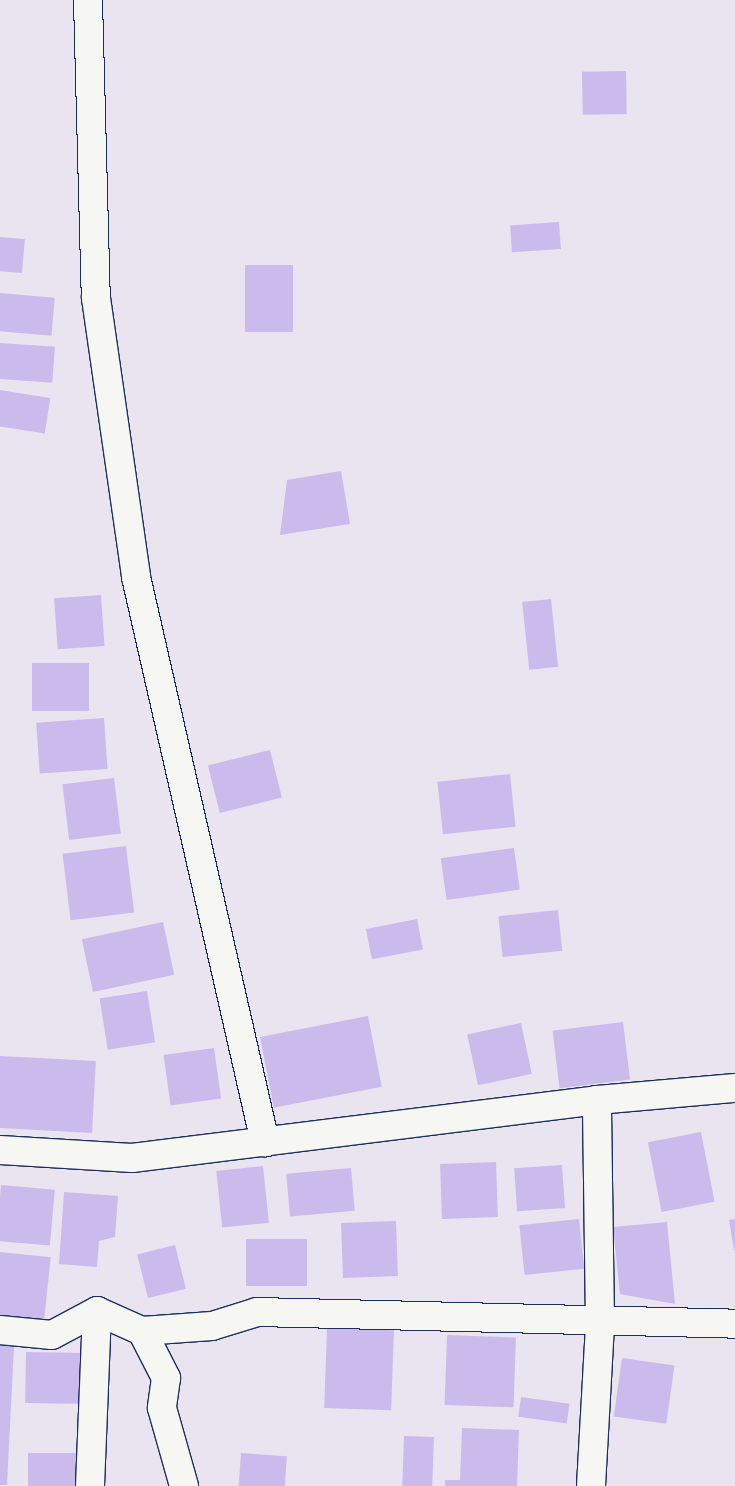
<!DOCTYPE html>
<style>
body{margin:0}
#map{position:relative;width:735px;height:1486px;overflow:hidden;background:#e9e4f0;font-family:Itim,sans-serif}
div>[style]{position:absolute}
[style*='--x']{left:calc(var(--x)*1px);top:calc(var(--y)*1px);width:calc(var(--w)*1px);rotate:calc(var(--a)*1deg)}
.building>*{inset:0;background:#cbbbec;transform-origin:0 0}
.roads{filter:drop-shadow(1px 0 #1b2f5e) drop-shadow(-1px 0 #1b2f5e) drop-shadow(0 1px #1b2f5e) drop-shadow(0 -1px #1b2f5e)}
.minor>*{height:28px;margin:-14px;padding:0 14px;transform-origin:14px;border-radius:14px;background:#f6f6f2}
span{translate:-50% -50%;white-space:nowrap;text-align:center;line-height:1.15;-webkit-text-stroke:4px #f6f6f2;paint-order:stroke}
</style>
<div id="map">
<div class="building">
<i style="left:626px;top:71px;width:43px;height:44px;rotate:89deg"></i>
<i style="left:559px;top:222px;width:27px;height:49px;rotate:86deg"></i>
<i style="left:0;top:237px;width:25px;height:34px;rotate:5deg"></i>
<i style="left:245px;top:265px;width:48px;height:67px"></i>
<i style="left:0;top:293px;width:55px;height:38px;rotate:5deg"></i>
<i style="left:0;top:343px;width:55px;height:36px;rotate:4deg"></i>
<i style="left:0;top:390px;width:51px;height:36px;rotate:9deg"></i>
<i style="clip-path:polygon(341px 471px,350px 524px,280px 535px,287px 480px)"></i>
<i style="left:101px;top:595px;width:51px;height:47px;rotate:86deg"></i>
<i style="left:551px;top:599px;width:68px;height:29px;rotate:84deg"></i>
<i style="left:32px;top:663px;width:57px;height:48px"></i>
<i style="left:104px;top:718px;width:51px;height:68px;rotate:86deg"></i>
<i style="left:270px;top:750px;width:49px;height:64px;rotate:76deg"></i>
<i style="left:510px;top:774px;width:53px;height:73px;rotate:84deg"></i>
<i style="left:114px;top:778px;width:56px;height:52px;rotate:83deg"></i>
<i style="left:126px;top:846px;width:67px;height:64px;rotate:83deg"></i>
<i style="left:514px;top:848px;width:42px;height:74px;rotate:82deg"></i>
<i style="left:558px;top:910px;width:41px;height:60px;rotate:84deg"></i>
<i style="left:417px;top:919px;width:31px;height:52px;rotate:79deg"></i>
<i style="left:163px;top:922px;width:54px;height:83px;rotate:78deg"></i>
<i style="left:147px;top:991px;width:52px;height:48px;rotate:81deg"></i>
<i style="left:368px;top:1016px;width:72px;height:110px;rotate:79deg"></i>
<i style="left:623px;top:1022px;width:58px;height:71px;rotate:83deg"></i>
<i style="left:521px;top:1023px;width:52px;height:55px;rotate:78deg"></i>
<i style="left:214px;top:1048px;width:51px;height:51px;rotate:82deg"></i>
<i style="left:0;top:1056px;width:96px;height:72px;rotate:3deg"></i>
<i style="left:701px;top:1132px;width:71px;height:54px;rotate:79deg"></i>
<i style="left:496px;top:1162px;width:55px;height:56px;rotate:88deg"></i>
<i style="left:562px;top:1165px;width:43px;height:48px;rotate:86deg"></i>
<i style="left:263px;top:1166px;width:57px;height:47px;rotate:84deg"></i>
<i style="left:351px;top:1168px;width:43px;height:65px;rotate:85deg"></i>
<i style="left:1px;top:1185px;width:54px;height:56px;rotate:5deg"></i>
<i style="clip-path:polygon(64px 1192px,118px 1196px,115px 1237px,99px 1241px,97px 1267px,59px 1264px)"></i>
<i style="left:579px;top:1219px;width:50px;height:60px;rotate:84deg"></i>
<i style="clip-path:polygon(735px 1219px,735px 1250px,734px 1250px,729px 1220px)"></i>
<i style="left:396px;top:1221px;width:55px;height:55px;rotate:88deg"></i>
<i style="clip-path:polygon(667px 1222px,675px 1304px,620px 1294px,613px 1227px)"></i>
<i style="left:246px;top:1239px;width:61px;height:47px"></i>
<i style="left:175px;top:1245px;width:45px;height:39px;rotate:76deg"></i>
<i style="left:0;top:1252px;width:51px;height:69px;rotate:6deg"></i>
<i style="left:327px;top:1328px;width:67px;height:80px;rotate:2deg"></i>
<i style="left:447px;top:1335px;width:69px;height:70px;rotate:2deg"></i>
<i style="clip-path:polygon(0 1345px,14px 1346px,7px 1485px,0 1485px)"></i>
<i style="left:26px;top:1352px;width:61px;height:51px;rotate:1deg"></i>
<i style="left:622px;top:1358px;width:53px;height:59px;rotate:8deg"></i>
<i style="left:521px;top:1397px;width:49px;height:20px;rotate:8deg"></i>
<i style="clip-path:polygon(462px 1428px,519px 1430px,517px 1486px,445px 1486px,445px 1480px,460px 1480px)"></i>
<i style="left:404px;top:1436px;width:30px;height:50px;rotate:2deg"></i>
<i style="left:28px;top:1453px;width:56px;height:33px"></i>
<i style="left:241px;top:1453px;width:46px;height:33px;rotate:4deg"></i>
</div>
<div class="roads">
<div class="minor">
<i style="--x:88;--y:0;--w:298;--a:88.5"></i>
<i style="--x:96;--y:298;--w:282;--a:81.8"></i>
<i style="--x:136;--y:577;--w:580;--a:77.14"></i>
<i style="--x:0;--y:1150;--w:132;--a:3.5"></i>
<i style="--x:132;--y:1158;--w:469;--a:-7.1"></i>
<i style="--x:597;--y:1100;--w:139;--a:-5"></i>
<i style="--x:0;--y:1330;--w:52;--a:5.5"></i>
<i style="--x:52;--y:1335;--w:51;--a:-28.1"></i>
<i style="--x:97;--y:1311;--w:49;--a:24"></i>
<i style="--x:142;--y:1331;--w:53;--a:62.9"></i>
<i style="--x:166;--y:1378;--w:30;--a:98"></i>
<i style="--x:162;--y:1408;--w:81;--a:74.2"></i>
<i style="--x:142;--y:1331;--w:70;--a:-4.1"></i>
<i style="--x:212;--y:1326;--w:47;--a:-17.3"></i>
<i style="--x:257;--y:1312;--w:478;--a:1.4"></i>
<i style="--x:90;--y:1486;--w:175;--a:-87.7"></i>
<i style="--x:591;--y:1486;--w:163;--a:-86.8"></i>
<i style="--x:600;--y:1323;--w:223;--a:-90.8"></i>
</div>
</div>
</div>
